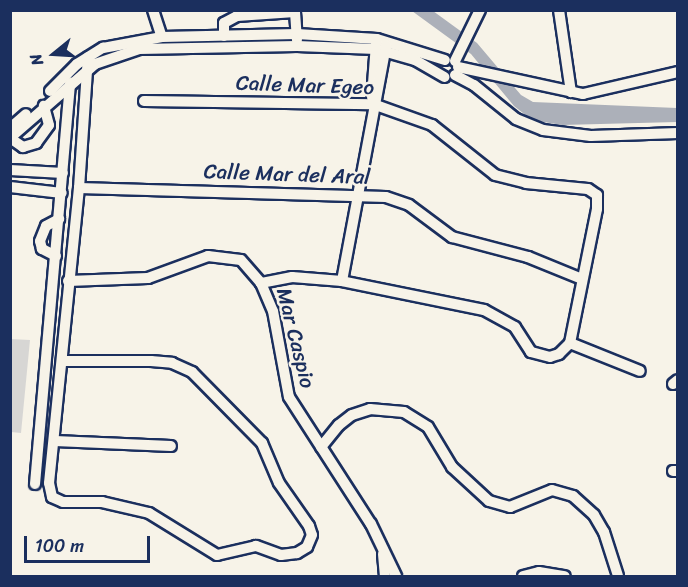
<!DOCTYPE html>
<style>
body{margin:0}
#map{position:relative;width:688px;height:587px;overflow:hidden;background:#f7f3e8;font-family:Sriracha,sans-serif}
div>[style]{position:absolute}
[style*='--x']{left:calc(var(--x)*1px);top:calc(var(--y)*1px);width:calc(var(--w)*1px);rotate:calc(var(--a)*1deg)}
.green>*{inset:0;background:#d7d6d4}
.water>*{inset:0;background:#acb0b9}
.roads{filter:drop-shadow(2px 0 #1b2f5e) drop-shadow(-2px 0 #1b2f5e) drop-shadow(0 2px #1b2f5e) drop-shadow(0 -2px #1b2f5e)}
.minor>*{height:10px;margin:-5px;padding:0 5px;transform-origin:5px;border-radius:5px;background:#f7f3e8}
span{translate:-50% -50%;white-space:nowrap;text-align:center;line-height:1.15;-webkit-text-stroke:5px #f7f3e8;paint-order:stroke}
.street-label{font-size:21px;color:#1b2f5e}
.frame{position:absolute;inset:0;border:12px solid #1b2f5e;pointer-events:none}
.north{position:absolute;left:24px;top:24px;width:60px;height:60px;-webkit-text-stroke:4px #f7f3e8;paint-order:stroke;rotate:252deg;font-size:16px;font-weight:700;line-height:24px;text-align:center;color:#1b2f5e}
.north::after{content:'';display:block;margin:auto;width:21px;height:27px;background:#1b2f5e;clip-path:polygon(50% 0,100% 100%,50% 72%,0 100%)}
.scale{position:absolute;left:24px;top:536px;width:126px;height:27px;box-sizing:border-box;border:3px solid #1b2f5e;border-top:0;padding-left:8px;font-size:18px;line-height:21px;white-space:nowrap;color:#1b2f5e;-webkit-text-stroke:4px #f7f3e8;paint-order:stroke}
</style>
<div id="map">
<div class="green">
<i style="clip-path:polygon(10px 339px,30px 340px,21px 433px,11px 432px)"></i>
</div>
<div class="water">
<i style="clip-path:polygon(412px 11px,433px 11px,477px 43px,521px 95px,533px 102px,677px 108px,677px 122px,562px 125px,532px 120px,514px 106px,471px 54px)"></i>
</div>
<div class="roads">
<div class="minor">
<i style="--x:153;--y:10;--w:28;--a:72"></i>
<i style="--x:559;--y:10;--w:83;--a:81.7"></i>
<i style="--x:224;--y:36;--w:13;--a:-90"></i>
<i style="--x:224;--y:23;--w:15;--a:-28"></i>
<i style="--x:237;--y:16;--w:58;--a:-3.9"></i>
<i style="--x:295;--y:12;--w:28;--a:86"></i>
<i style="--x:455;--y:61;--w:57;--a:-63.9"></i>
<i style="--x:458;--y:67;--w:128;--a:12.2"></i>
<i style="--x:583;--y:94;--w:98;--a:-13"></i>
<i style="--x:455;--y:75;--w:21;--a:28"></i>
<i style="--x:474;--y:85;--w:54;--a:39"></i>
<i style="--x:516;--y:119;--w:29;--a:22"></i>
<i style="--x:543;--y:130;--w:48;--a:7.1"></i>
<i style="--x:591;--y:136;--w:87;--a:-2"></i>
<i style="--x:50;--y:91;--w:38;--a:-45"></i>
<i style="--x:77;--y:64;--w:31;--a:-32"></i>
<i style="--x:103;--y:48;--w:60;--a:-10.6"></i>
<i style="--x:162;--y:37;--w:135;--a:-1.3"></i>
<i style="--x:297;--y:34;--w:80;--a:3.6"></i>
<i style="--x:377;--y:39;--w:71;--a:17.2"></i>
<i style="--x:372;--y:97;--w:53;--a:-85.7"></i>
<i style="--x:144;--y:101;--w:229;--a:0.8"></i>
<i style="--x:373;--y:104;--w:63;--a:19.6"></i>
<i style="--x:432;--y:125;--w:80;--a:38.4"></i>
<i style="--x:495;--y:175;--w:32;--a:14"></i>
<i style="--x:526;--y:183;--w:62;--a:5.5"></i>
<i style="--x:588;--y:189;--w:11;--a:34"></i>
<i style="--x:597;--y:195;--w:14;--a:90"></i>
<i style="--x:597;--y:209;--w:137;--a:101.4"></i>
<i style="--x:570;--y:343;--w:16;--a:135"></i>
<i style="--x:559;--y:354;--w:9;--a:162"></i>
<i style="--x:550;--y:357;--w:20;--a:-165"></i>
<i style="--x:531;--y:352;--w:30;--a:-123"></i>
<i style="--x:515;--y:327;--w:35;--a:-151"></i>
<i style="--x:484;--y:310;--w:145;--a:-168.5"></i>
<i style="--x:342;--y:281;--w:50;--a:-175.4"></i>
<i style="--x:292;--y:277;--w:32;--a:169"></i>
<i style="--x:10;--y:128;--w:21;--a:-41"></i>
<i style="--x:10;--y:138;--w:113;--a:-41"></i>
<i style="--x:95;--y:64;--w:46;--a:-18.8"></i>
<i style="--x:139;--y:49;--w:158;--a:-1.1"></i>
<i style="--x:297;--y:46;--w:79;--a:2.2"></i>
<i style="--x:376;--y:49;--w:41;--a:15.8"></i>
<i style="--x:415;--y:60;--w:34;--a:30"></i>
<i style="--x:10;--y:138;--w:16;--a:35"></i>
<i style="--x:23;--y:147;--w:14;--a:-17"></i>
<i style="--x:36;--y:143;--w:22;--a:-54"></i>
<i style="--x:49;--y:125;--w:20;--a:-105"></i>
<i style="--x:10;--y:170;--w:53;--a:3.2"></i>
<i style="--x:10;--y:187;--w:52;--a:6.6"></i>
<i style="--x:79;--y:188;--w:307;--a:1.7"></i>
<i style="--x:386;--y:197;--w:24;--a:19"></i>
<i style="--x:409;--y:205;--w:54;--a:36.7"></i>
<i style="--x:452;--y:237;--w:79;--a:14.7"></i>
<i style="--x:528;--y:257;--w:58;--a:22.2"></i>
<i style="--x:56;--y:256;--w:16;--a:-153"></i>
<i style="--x:42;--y:249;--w:8;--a:-104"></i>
<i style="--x:40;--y:241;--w:16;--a:-68"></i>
<i style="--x:46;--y:226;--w:15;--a:-28"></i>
<i style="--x:68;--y:281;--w:80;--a:-2.1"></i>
<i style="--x:148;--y:278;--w:64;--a:-20.1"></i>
<i style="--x:208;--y:256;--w:33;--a:7"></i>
<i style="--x:241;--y:260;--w:30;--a:49"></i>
<i style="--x:261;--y:283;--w:30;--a:67"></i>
<i style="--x:273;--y:311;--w:87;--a:79.5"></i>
<i style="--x:289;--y:397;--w:151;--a:57.2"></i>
<i style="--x:371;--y:524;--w:58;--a:64.3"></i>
<i style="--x:342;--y:281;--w:240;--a:-79.4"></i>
<i style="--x:570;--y:343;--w:75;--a:21.8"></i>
<i style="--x:62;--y:361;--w:89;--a:0"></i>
<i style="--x:151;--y:361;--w:21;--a:5"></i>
<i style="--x:172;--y:363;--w:22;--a:24"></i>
<i style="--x:192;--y:372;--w:100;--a:45.4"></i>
<i style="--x:262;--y:443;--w:43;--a:67"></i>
<i style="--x:279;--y:483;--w:52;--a:55.1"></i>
<i style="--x:309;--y:526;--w:9;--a:72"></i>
<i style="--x:312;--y:535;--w:13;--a:113"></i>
<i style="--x:307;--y:547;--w:12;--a:149"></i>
<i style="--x:297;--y:553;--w:16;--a:173"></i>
<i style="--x:281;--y:555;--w:27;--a:-160"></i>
<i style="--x:256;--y:546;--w:40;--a:167"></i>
<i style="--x:217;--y:555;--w:80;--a:-148.3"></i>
<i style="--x:149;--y:513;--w:48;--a:-166.8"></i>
<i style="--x:102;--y:502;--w:39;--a:180"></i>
<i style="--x:63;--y:502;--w:12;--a:-156"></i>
<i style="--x:52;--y:497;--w:14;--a:-102"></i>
<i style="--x:49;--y:483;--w:297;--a:-84.2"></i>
<i style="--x:79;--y:188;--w:131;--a:-86.1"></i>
<i style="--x:673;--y:384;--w:6;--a:-39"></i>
<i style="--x:55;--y:441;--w:116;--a:2.5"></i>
<i style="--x:321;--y:447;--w:28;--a:-51"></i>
<i style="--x:339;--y:425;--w:16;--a:-38"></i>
<i style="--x:352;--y:415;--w:19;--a:-18"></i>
<i style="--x:370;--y:409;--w:34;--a:5"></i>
<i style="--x:404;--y:412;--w:28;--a:32"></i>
<i style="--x:428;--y:427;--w:47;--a:59"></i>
<i style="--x:452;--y:467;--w:50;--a:42.6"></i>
<i style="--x:489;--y:501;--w:22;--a:16"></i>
<i style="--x:510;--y:507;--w:45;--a:-22"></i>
<i style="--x:552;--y:490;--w:22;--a:16"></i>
<i style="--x:573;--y:496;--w:28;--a:42"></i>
<i style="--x:594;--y:515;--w:20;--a:60"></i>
<i style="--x:604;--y:532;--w:46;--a:72.3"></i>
<i style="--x:673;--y:471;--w:5;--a:0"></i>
<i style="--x:35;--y:484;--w:403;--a:-85"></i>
<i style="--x:383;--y:554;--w:22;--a:85"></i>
<i style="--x:523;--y:576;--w:16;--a:-14"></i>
<i style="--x:539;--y:572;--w:26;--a:9"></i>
</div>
</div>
<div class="street-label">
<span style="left:305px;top:85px;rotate:2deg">Calle Mar Egeo</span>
<span style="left:287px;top:174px;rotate:2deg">Calle Mar del Aral</span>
<span style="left:296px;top:338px;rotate:76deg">Mar Caspio</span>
</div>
<div class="frame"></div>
<div class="north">N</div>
<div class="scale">100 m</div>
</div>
